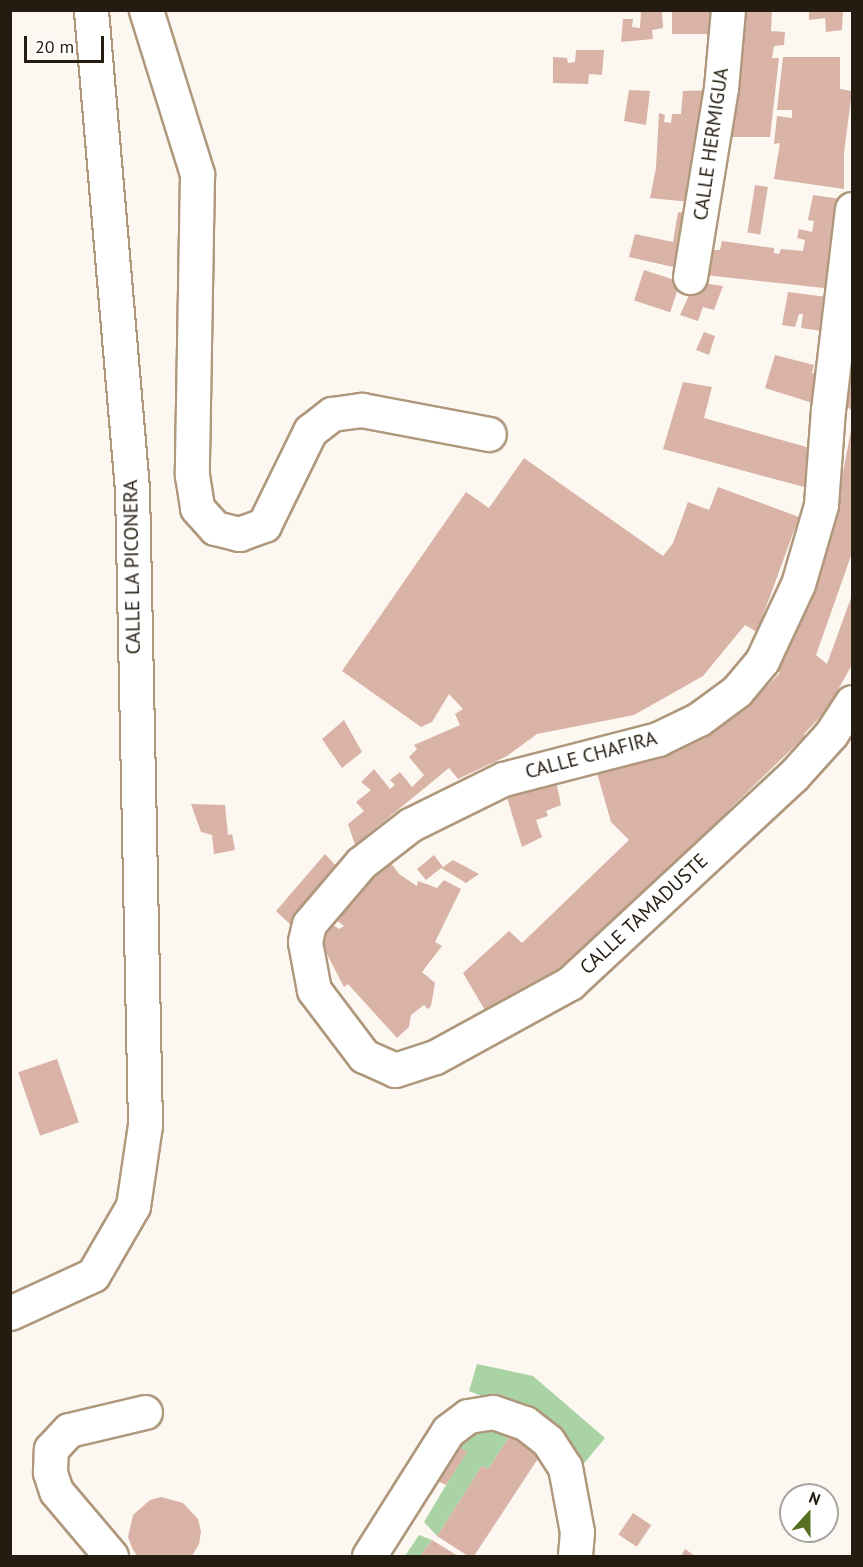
<!DOCTYPE html>
<style>
body{margin:0}
#map{position:relative;width:863px;height:1567px;overflow:hidden;background:#fcf7f1;font-family:"PT Sans",sans-serif}
div>[style]{position:absolute}
[style*='--x']{left:calc(var(--x)*1px);top:calc(var(--y)*1px);width:calc(var(--w)*1px);rotate:calc(var(--a)*1deg)}
.green>*{inset:0;background:#a9d3a5}
.building>*{inset:0;background:#d9b3a6;transform-origin:0 0}
.roads{filter:drop-shadow(2px 0 #af987c) drop-shadow(-2px 0 #af987c) drop-shadow(0 2px #af987c) drop-shadow(0 -2px #af987c)}
.minor>*{height:33px;margin:-16.5px;padding:0 16.5px;transform-origin:16.5px;border-radius:16.5px;background:#fff}
span{translate:-50% -50%;white-space:nowrap;text-align:center;line-height:1.15;-webkit-text-stroke:6px #fff;paint-order:stroke}
.street-label{font-size:20px;color:#251c11}
.frame{position:absolute;inset:0;border:12px solid #251c11;pointer-events:none}
.north{position:absolute;left:779px;top:1483px;width:60px;height:60px;box-sizing:border-box;background:#fff;border:2px solid #a8a4a0;border-radius:50%;rotate:21deg;font-size:16px;font-weight:700;line-height:24px;text-align:center;color:#251c11}
.north::after{content:'';display:block;margin:auto;width:21px;height:27px;background:#576f20;clip-path:polygon(50% 0,100% 100%,50% 72%,0 100%)}
.scale{position:absolute;left:24px;top:36px;width:80px;height:27px;box-sizing:border-box;border:3px solid #251c11;border-top:0;padding-left:8px;font-size:18px;line-height:21px;white-space:nowrap;color:#251c11;-webkit-text-stroke:4px #fff;paint-order:stroke}
</style>
<div id="map">
<div class="green">
<i style="clip-path:polygon(477px 1364px,533px 1376px,605px 1438px,581px 1467px,568px 1440px,539px 1419px,469px 1391px)"></i>
<i style="clip-path:polygon(493px 1426px,511px 1434px,488px 1469px,482px 1466px,437px 1536px,424px 1522px,466px 1452px,456px 1446px,480px 1427px)"></i>
<i style="clip-path:polygon(419px 1535px,432px 1540px,420px 1556px,405px 1556px)"></i>
</div>
<div class="building">
<i style="clip-path:polygon(641px 10px,662px 10px,663px 28px,652px 30px,653px 39px,621px 42px,623px 19px,633px 19px,632px 27px,640px 28px)"></i>
<i style="left:672px;top:10px;width:52px;height:24px"></i>
<i style="clip-path:polygon(738px 10px,772px 10px,771px 31px,785px 32px,784px 45px,774px 46px,772px 58px,779px 58px,770px 137px,724px 137px)"></i>
<i style="clip-path:polygon(809px 10px,843px 10px,842px 30px,826px 32px,825px 18px,809px 20px)"></i>
<i style="clip-path:polygon(576px 50px,604px 50px,602px 75px,589px 74px,588px 84px,553px 83px,553px 57px,567px 58px,568px 63px,575px 62px)"></i>
<i style="clip-path:polygon(783px 57px,840px 57px,840px 89px,852px 91px,844px 153px,844px 189px,774px 179px,780px 143px,774px 144px,777px 116px,792px 118px,792px 110px,777px 110px)"></i>
<i style="clip-path:polygon(629px 90px,650px 91px,646px 125px,624px 121px)"></i>
<i style="clip-path:polygon(716px 90px,700px 203px,650px 198px,656px 168px,659px 113px,665px 115px,664px 122px,671px 123px,672px 114px,681px 114px,683px 91px)"></i>
<i style="left:755px;top:185px;width:13px;height:48px;rotate:9deg"></i>
<i style="clip-path:polygon(813px 195px,841px 199px,833px 289px,696px 274px,702px 240px,716px 241px,713px 250px,720px 250px,722px 241px,774px 248px,774px 253px,779px 254px,781px 249px,803px 251px,805px 240px,797px 238px,799px 229px,812px 232px,814px 221px,808px 220px)"></i>
<i style="clip-path:polygon(678px 212px,696px 215px,682px 269px,629px 257px,635px 234px,673px 242px)"></i>
<i style="left:644px;top:270px;width:38px;height:32px;rotate:18deg"></i>
<i style="clip-path:polygon(695px 282px,723px 286px,714px 310px,703px 307px,698px 321px,680px 315px)"></i>
<i style="clip-path:polygon(788px 292px,827px 297px,822px 331px,801px 328px,803px 314px,799px 314px,795px 327px,782px 325px)"></i>
<i style="clip-path:polygon(704px 332px,715px 336px,709px 355px,696px 350px)"></i>
<i style="clip-path:polygon(775px 355px,814px 365px,812px 373px,825px 375px,819px 405px,765px 388px)"></i>
<i style="clip-path:polygon(846px 363px,852px 365px,852px 410px,838px 402px)"></i>
<i style="clip-path:polygon(683px 382px,712px 387px,704px 418px,810px 448px,808px 488px,663px 449px)"></i>
<i style="clip-path:polygon(851px 430px,852px 553px,816px 655px,827px 664px,852px 595px,852px 665px,826px 711px,804px 734px,805px 736px,551px 983px,486px 1012px,463px 973px,509px 931px,522px 943px,629px 840px,611px 822px,597px 773px,656px 755px,753px 692px,757px 696px,780px 673px,773px 666px,792px 639px,816px 581px,835px 514px)"></i>
<i style="clip-path:polygon(524px 458px,663px 556px,673px 543px,688px 502px,709px 510px,718px 487px,799px 517px,757px 632px,745px 625px,703px 676px,634px 715px,537px 734px,507px 756px,458px 779px,449px 768px,355px 845px,348px 824px,364px 811px,356px 802px,371px 790px,361px 782px,374px 769px,390px 789px,395px 785px,390px 780px,400px 772px,412px 787px,424px 775px,409px 757px,417px 749px,414px 745px,460px 725px,455px 714px,463px 709px,449px 694px,432px 722px,421px 727px,342px 671px,466px 492px,489px 508px)"></i>
<i style="clip-path:polygon(344px 720px,362px 752px,342px 768px,322px 739px)"></i>
<i style="clip-path:polygon(555px 776px,561px 805px,546px 811px,548px 816px,536px 820px,542px 837px,522px 847px,505px 791px)"></i>
<i style="clip-path:polygon(191px 804px,225px 805px,228px 835px,232px 834px,235px 850px,214px 854px,212px 835px,201px 832px)"></i>
<i style="clip-path:polygon(325px 854px,338px 868px,292px 926px,276px 911px)"></i>
<i style="clip-path:polygon(434px 855px,443px 867px,453px 860px,479px 874px,466px 883px,441px 868px,426px 880px,417px 869px)"></i>
<i style="clip-path:polygon(388px 859px,399px 874px,417px 886px,418px 881px,437px 888px,444px 880px,461px 889px,435px 942px,442px 946px,422px 972px,435px 983px,431px 1006px,428px 1009px,424px 1005px,411px 1015px,409px 1027px,397px 1038px,348px 984px,344px 987px,318px 937px,332px 924px,339px 929px,344px 926px,335px 919px,352px 900px,348px 899px)"></i>
<i style="left:57px;top:1059px;width:67px;height:41px;rotate:71deg"></i>
<i style="clip-path:polygon(511px 1434px,541px 1454px,474px 1556px,468px 1556px,437px 1536px,482px 1466px,488px 1469px)"></i>
<i style="clip-path:polygon(452px 1442px,467px 1452px,446px 1485px,432px 1478px)"></i>
<i style="clip-path:polygon(161px 1497px,183px 1503px,198px 1519px,201px 1532px,199px 1544px,192px 1556px,137px 1556px,132px 1548px,128px 1537px,133px 1515px,150px 1500px)"></i>
<i style="left:633px;top:1513px;width:22px;height:26px;rotate:34deg"></i>
<i style="clip-path:polygon(432px 1540px,458px 1556px,420px 1556px)"></i>
<i style="clip-path:polygon(685px 1549px,695px 1556px,681px 1556px)"></i>
</div>
<div class="roads">
<div class="minor">
<i style="--x:146;--y:10;--w:172;--a:72.7"></i>
<i style="--x:197;--y:174;--w:301;--a:91"></i>
<i style="--x:192;--y:475;--w:33;--a:81"></i>
<i style="--x:197;--y:508;--w:27;--a:48"></i>
<i style="--x:215;--y:528;--w:25;--a:14"></i>
<i style="--x:239;--y:534;--w:27;--a:-20"></i>
<i style="--x:264;--y:525;--w:105;--a:-63.9"></i>
<i style="--x:310;--y:431;--w:28;--a:-38"></i>
<i style="--x:332;--y:414;--w:30;--a:-8"></i>
<i style="--x:362;--y:410;--w:129;--a:10.7"></i>
<i style="--x:852;--y:209;--w:201;--a:96.8"></i>
<i style="--x:828;--y:409;--w:96;--a:94.2"></i>
<i style="--x:821;--y:505;--w:82;--a:106.2"></i>
<i style="--x:798;--y:584;--w:85;--a:115.1"></i>
<i style="--x:762;--y:661;--w:39;--a:130"></i>
<i style="--x:737;--y:691;--w:47;--a:143.6"></i>
<i style="--x:699;--y:719;--w:46;--a:154"></i>
<i style="--x:658;--y:739;--w:160;--a:165.5"></i>
<i style="--x:503;--y:779;--w:104;--a:153.7"></i>
<i style="--x:410;--y:825;--w:62;--a:142.2"></i>
<i style="--x:361;--y:863;--w:80;--a:130.4"></i>
<i style="--x:309;--y:924;--w:18;--a:103"></i>
<i style="--x:305;--y:942;--w:49;--a:79.4"></i>
<i style="--x:314;--y:990;--w:83;--a:52.9"></i>
<i style="--x:364;--y:1056;--w:34;--a:24"></i>
<i style="--x:395;--y:1070;--w:42;--a:-18"></i>
<i style="--x:435;--y:1057;--w:154;--a:-28.7"></i>
<i style="--x:570;--y:983;--w:304;--a:-42.9"></i>
<i style="--x:793;--y:776;--w:57;--a:-47.9"></i>
<i style="--x:831;--y:734;--w:38;--a:-57"></i>
<i style="--x:690;--y:277;--w:192;--a:-80.7"></i>
<i style="--x:721;--y:88;--w:78;--a:-84.9"></i>
<i style="--x:10;--y:1313;--w:91;--a:-24.6"></i>
<i style="--x:93;--y:1275;--w:80;--a:-59.9"></i>
<i style="--x:133;--y:1206;--w:82;--a:-81.6"></i>
<i style="--x:145;--y:1125;--w:636;--a:-91.17"></i>
<i style="--x:132;--y:489;--w:481;--a:-94.9"></i>
<i style="--x:111;--y:1556;--w:85;--a:-130.2"></i>
<i style="--x:56;--y:1491;--w:20;--a:-108"></i>
<i style="--x:50;--y:1472;--w:23;--a:-88"></i>
<i style="--x:51;--y:1449;--w:26;--a:-47"></i>
<i style="--x:69;--y:1430;--w:78;--a:-13.3"></i>
<i style="--x:369;--y:1556;--w:148;--a:-57.7"></i>
<i style="--x:448;--y:1431;--w:25;--a:-37"></i>
<i style="--x:468;--y:1416;--w:25;--a:-9"></i>
<i style="--x:493;--y:1412;--w:34;--a:19"></i>
<i style="--x:525;--y:1423;--w:29;--a:38"></i>
<i style="--x:548;--y:1441;--w:31;--a:57"></i>
<i style="--x:565;--y:1467;--w:66;--a:79.5"></i>
<i style="--x:577;--y:1532;--w:24;--a:95"></i>
</div>
</div>
<div class="street-label">
<span style="left:711px;top:144px;rotate:-82deg">CALLE HERMIGUA</span>
<span style="left:132px;top:567px;rotate:-91deg">CALLE LA PICONERA</span>
<span style="left:591px;top:755px;rotate:-15deg">CALLE CHAFIRA</span>
<span style="left:644px;top:914px;rotate:-43deg">CALLE TAMADUSTE</span>
</div>
<div class="frame"></div>
<div class="north">N</div>
<div class="scale">20 m</div>
</div>
